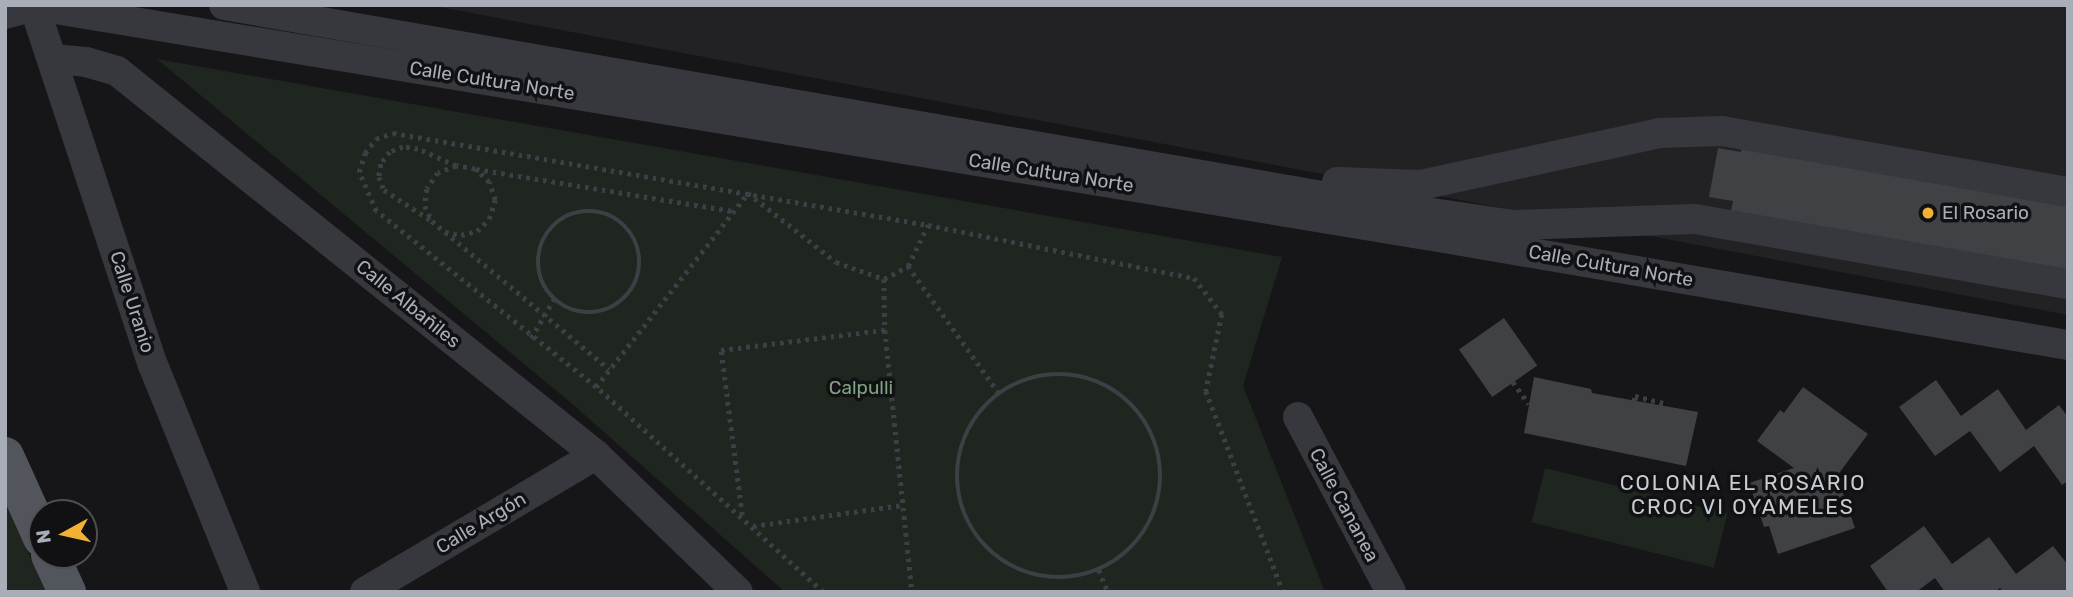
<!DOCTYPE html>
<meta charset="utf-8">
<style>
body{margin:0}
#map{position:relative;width:2073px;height:597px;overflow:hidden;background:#161618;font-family:Rubik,sans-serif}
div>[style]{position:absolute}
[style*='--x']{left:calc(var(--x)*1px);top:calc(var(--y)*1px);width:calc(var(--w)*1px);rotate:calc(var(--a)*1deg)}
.built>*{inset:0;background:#222225}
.green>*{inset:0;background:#1e261f;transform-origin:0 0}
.building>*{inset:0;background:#404145;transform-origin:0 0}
.path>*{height:4.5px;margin-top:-2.25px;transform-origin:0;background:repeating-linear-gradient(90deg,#3d3f44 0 3.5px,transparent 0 8.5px)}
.path>.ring{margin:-2.25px;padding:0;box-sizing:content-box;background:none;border:4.5px solid #3d3f44;border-radius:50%}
.minor>*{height:30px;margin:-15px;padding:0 15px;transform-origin:15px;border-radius:15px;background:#37383d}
.major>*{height:38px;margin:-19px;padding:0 19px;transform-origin:19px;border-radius:19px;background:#53555c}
.dots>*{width:19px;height:19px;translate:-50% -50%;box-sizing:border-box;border:4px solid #111113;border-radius:50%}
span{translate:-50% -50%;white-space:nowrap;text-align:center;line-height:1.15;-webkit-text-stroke:7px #111113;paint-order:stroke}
.street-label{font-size:19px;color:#a8adb8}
.poi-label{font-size:19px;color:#a8adb8}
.left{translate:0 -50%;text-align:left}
.park-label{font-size:19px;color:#7fa381}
.neighbourhood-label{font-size:21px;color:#c9ccd4;letter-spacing:2px}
.frame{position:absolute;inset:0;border:7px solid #a8adb8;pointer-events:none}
.north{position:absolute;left:28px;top:499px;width:70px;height:70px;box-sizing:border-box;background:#111113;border:2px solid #4d4f55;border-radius:50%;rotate:262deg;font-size:19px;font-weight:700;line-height:28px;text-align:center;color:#a8adb8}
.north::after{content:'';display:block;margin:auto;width:24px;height:32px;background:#f2b134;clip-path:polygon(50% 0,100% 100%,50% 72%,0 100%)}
</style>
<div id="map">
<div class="built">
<i style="clip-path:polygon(429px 5px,2068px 5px,2068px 315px)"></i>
</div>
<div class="green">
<i style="clip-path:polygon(157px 59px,1282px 257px,1243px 386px,1325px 592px,785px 592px,570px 402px)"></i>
<i style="left:1545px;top:468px;width:188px;height:56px;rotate:14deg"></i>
<i style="clip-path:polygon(5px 502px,46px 592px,5px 592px)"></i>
</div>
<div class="building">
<i style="clip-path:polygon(1743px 141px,2068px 197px,2068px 270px,1731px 211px,1733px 201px,1709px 197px,1718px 148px,1741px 152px)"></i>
<i style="left:1504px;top:318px;width:58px;height:55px;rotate:55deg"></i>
<i style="clip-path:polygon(1534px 377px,1591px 389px,1592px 393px,1698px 412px,1686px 466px,1524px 433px)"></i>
<i style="clip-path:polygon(1936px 380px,1961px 416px,1998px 389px,2026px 430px,2059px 405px,2068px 417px,2068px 481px,2062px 485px,2034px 446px,2000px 472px,1970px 431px,1935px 456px,1899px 407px)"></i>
<i style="clip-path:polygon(1803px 387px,1868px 434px,1837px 476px,1855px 528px,1778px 554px,1769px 526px,1764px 527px,1749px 483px,1794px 468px,1757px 441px,1780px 410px,1784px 413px)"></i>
<i style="clip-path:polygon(1924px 526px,1952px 564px,1989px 537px,2016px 574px,2053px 546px,2068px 565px,2068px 592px,2003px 592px,2000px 588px,1995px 592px,1945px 592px,1935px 578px,1916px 592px,1888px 592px,1870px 566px)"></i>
</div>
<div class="path">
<i style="--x:456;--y:166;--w:19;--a:159"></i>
<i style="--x:438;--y:173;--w:19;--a:125"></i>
<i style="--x:427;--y:189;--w:17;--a:97"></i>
<i style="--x:425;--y:206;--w:17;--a:65"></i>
<i style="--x:432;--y:221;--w:17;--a:40"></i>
<i style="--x:445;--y:232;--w:16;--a:11"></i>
<i style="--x:461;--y:235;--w:16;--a:-14"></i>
<i style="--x:477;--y:231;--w:17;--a:-45"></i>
<i style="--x:489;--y:219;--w:20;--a:-72"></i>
<i style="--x:495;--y:200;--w:19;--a:-108"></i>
<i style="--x:489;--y:182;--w:19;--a:-137"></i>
<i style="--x:475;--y:169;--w:19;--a:-171"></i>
<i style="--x:456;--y:166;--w:42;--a:-155.9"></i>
<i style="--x:418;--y:149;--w:15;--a:-172"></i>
<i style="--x:403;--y:147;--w:14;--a:159"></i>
<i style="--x:390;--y:152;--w:15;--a:127"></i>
<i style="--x:381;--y:164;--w:13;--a:99"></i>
<i style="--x:379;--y:177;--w:14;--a:69"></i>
<i style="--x:384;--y:190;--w:57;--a:32.9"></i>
<i style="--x:432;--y:221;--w:231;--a:39.9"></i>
<i style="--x:476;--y:169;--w:260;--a:9.3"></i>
<i class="ring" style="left:538px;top:211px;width:97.5px;height:97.5px"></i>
<i style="--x:908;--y:266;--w:46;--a:-64"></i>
<i style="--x:928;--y:225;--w:271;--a:11.3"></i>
<i style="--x:1194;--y:278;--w:46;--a:52.1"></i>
<i style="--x:1222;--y:314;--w:79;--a:101.7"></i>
<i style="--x:1206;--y:391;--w:215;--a:69"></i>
<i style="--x:884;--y:279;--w:27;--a:-28"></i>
<i style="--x:908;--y:266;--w:156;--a:54.4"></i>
<i style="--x:531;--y:338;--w:45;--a:-59.5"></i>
<i class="ring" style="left:957px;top:374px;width:199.5px;height:199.5px"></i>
<i style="--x:1513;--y:382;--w:27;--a:54"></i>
<i style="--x:596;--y:387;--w:282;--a:-141.3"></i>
<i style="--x:376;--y:211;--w:43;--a:-113.6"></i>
<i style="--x:359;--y:172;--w:20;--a:-72"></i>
<i style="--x:365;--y:153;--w:18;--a:-52"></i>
<i style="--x:376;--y:139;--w:18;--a:-19"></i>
<i style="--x:393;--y:133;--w:543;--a:9.76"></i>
<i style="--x:1634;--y:401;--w:5;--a:-79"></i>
<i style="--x:1635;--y:396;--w:34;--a:14"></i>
<i style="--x:742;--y:515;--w:166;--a:-97.3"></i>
<i style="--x:721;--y:350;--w:165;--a:-7"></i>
<i style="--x:753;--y:526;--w:151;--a:-8"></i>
<i style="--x:1099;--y:570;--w:24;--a:68"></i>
<i style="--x:823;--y:592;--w:306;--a:-137.9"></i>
<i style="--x:596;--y:387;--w:246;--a:-51.9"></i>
<i style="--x:748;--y:193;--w:112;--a:38.1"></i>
<i style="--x:836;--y:262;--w:51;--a:19.5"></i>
<i style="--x:884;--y:279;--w:51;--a:88.9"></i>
<i style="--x:885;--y:330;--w:263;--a:84.1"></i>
</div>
<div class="minor">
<i style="--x:31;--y:5;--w:1415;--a:9.36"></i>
<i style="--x:1427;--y:235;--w:650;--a:9.74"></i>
<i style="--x:224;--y:5;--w:1144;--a:9.87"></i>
<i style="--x:1351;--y:201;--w:165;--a:8.4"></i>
<i style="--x:1514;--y:225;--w:181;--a:-1.9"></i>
<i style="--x:1695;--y:219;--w:379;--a:9.9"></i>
<i style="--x:34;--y:6;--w:378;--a:71.7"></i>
<i style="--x:153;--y:365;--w:245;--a:67.9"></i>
<i style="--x:5;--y:14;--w:30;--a:-15"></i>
<i style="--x:53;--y:59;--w:33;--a:5"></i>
<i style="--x:86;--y:62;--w:32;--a:16"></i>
<i style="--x:117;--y:71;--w:614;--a:38.72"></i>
<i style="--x:596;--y:455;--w:197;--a:44"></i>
<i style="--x:1337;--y:182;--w:84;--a:2"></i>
<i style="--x:1421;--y:185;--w:245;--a:-12.3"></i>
<i style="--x:1660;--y:133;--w:62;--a:-1.8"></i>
<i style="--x:1722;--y:131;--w:351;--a:10"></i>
<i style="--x:1298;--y:417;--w:198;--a:62"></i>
<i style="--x:365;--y:592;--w:269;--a:-30.7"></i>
</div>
<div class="major">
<i style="--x:5;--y:456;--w:90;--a:65.7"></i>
<i style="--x:50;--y:555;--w:41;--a:65.3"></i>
</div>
<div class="dots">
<i style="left:1928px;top:213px;background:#f2b134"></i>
</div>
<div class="street-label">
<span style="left:492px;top:81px;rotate:9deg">Calle Cultura Norte</span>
<span style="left:1051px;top:173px;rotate:9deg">Calle Cultura Norte</span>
<span style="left:1611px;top:266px;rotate:10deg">Calle Cultura Norte</span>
<span style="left:132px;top:302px;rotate:72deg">Calle Uranio</span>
<span style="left:408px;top:304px;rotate:39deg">Calle Albañiles</span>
<span style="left:1344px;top:505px;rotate:62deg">Calle Cananea</span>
<span style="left:481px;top:523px;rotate:-31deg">Calle Argón</span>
</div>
<div class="poi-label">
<span class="left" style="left:1942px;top:213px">El Rosario</span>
</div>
<div class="park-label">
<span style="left:861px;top:388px">Calpulli</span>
</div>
<div class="neighbourhood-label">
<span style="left:1743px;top:495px">COLONIA EL ROSARIO<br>CROC VI OYAMELES</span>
</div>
<div class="frame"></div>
<div class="north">N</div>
</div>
